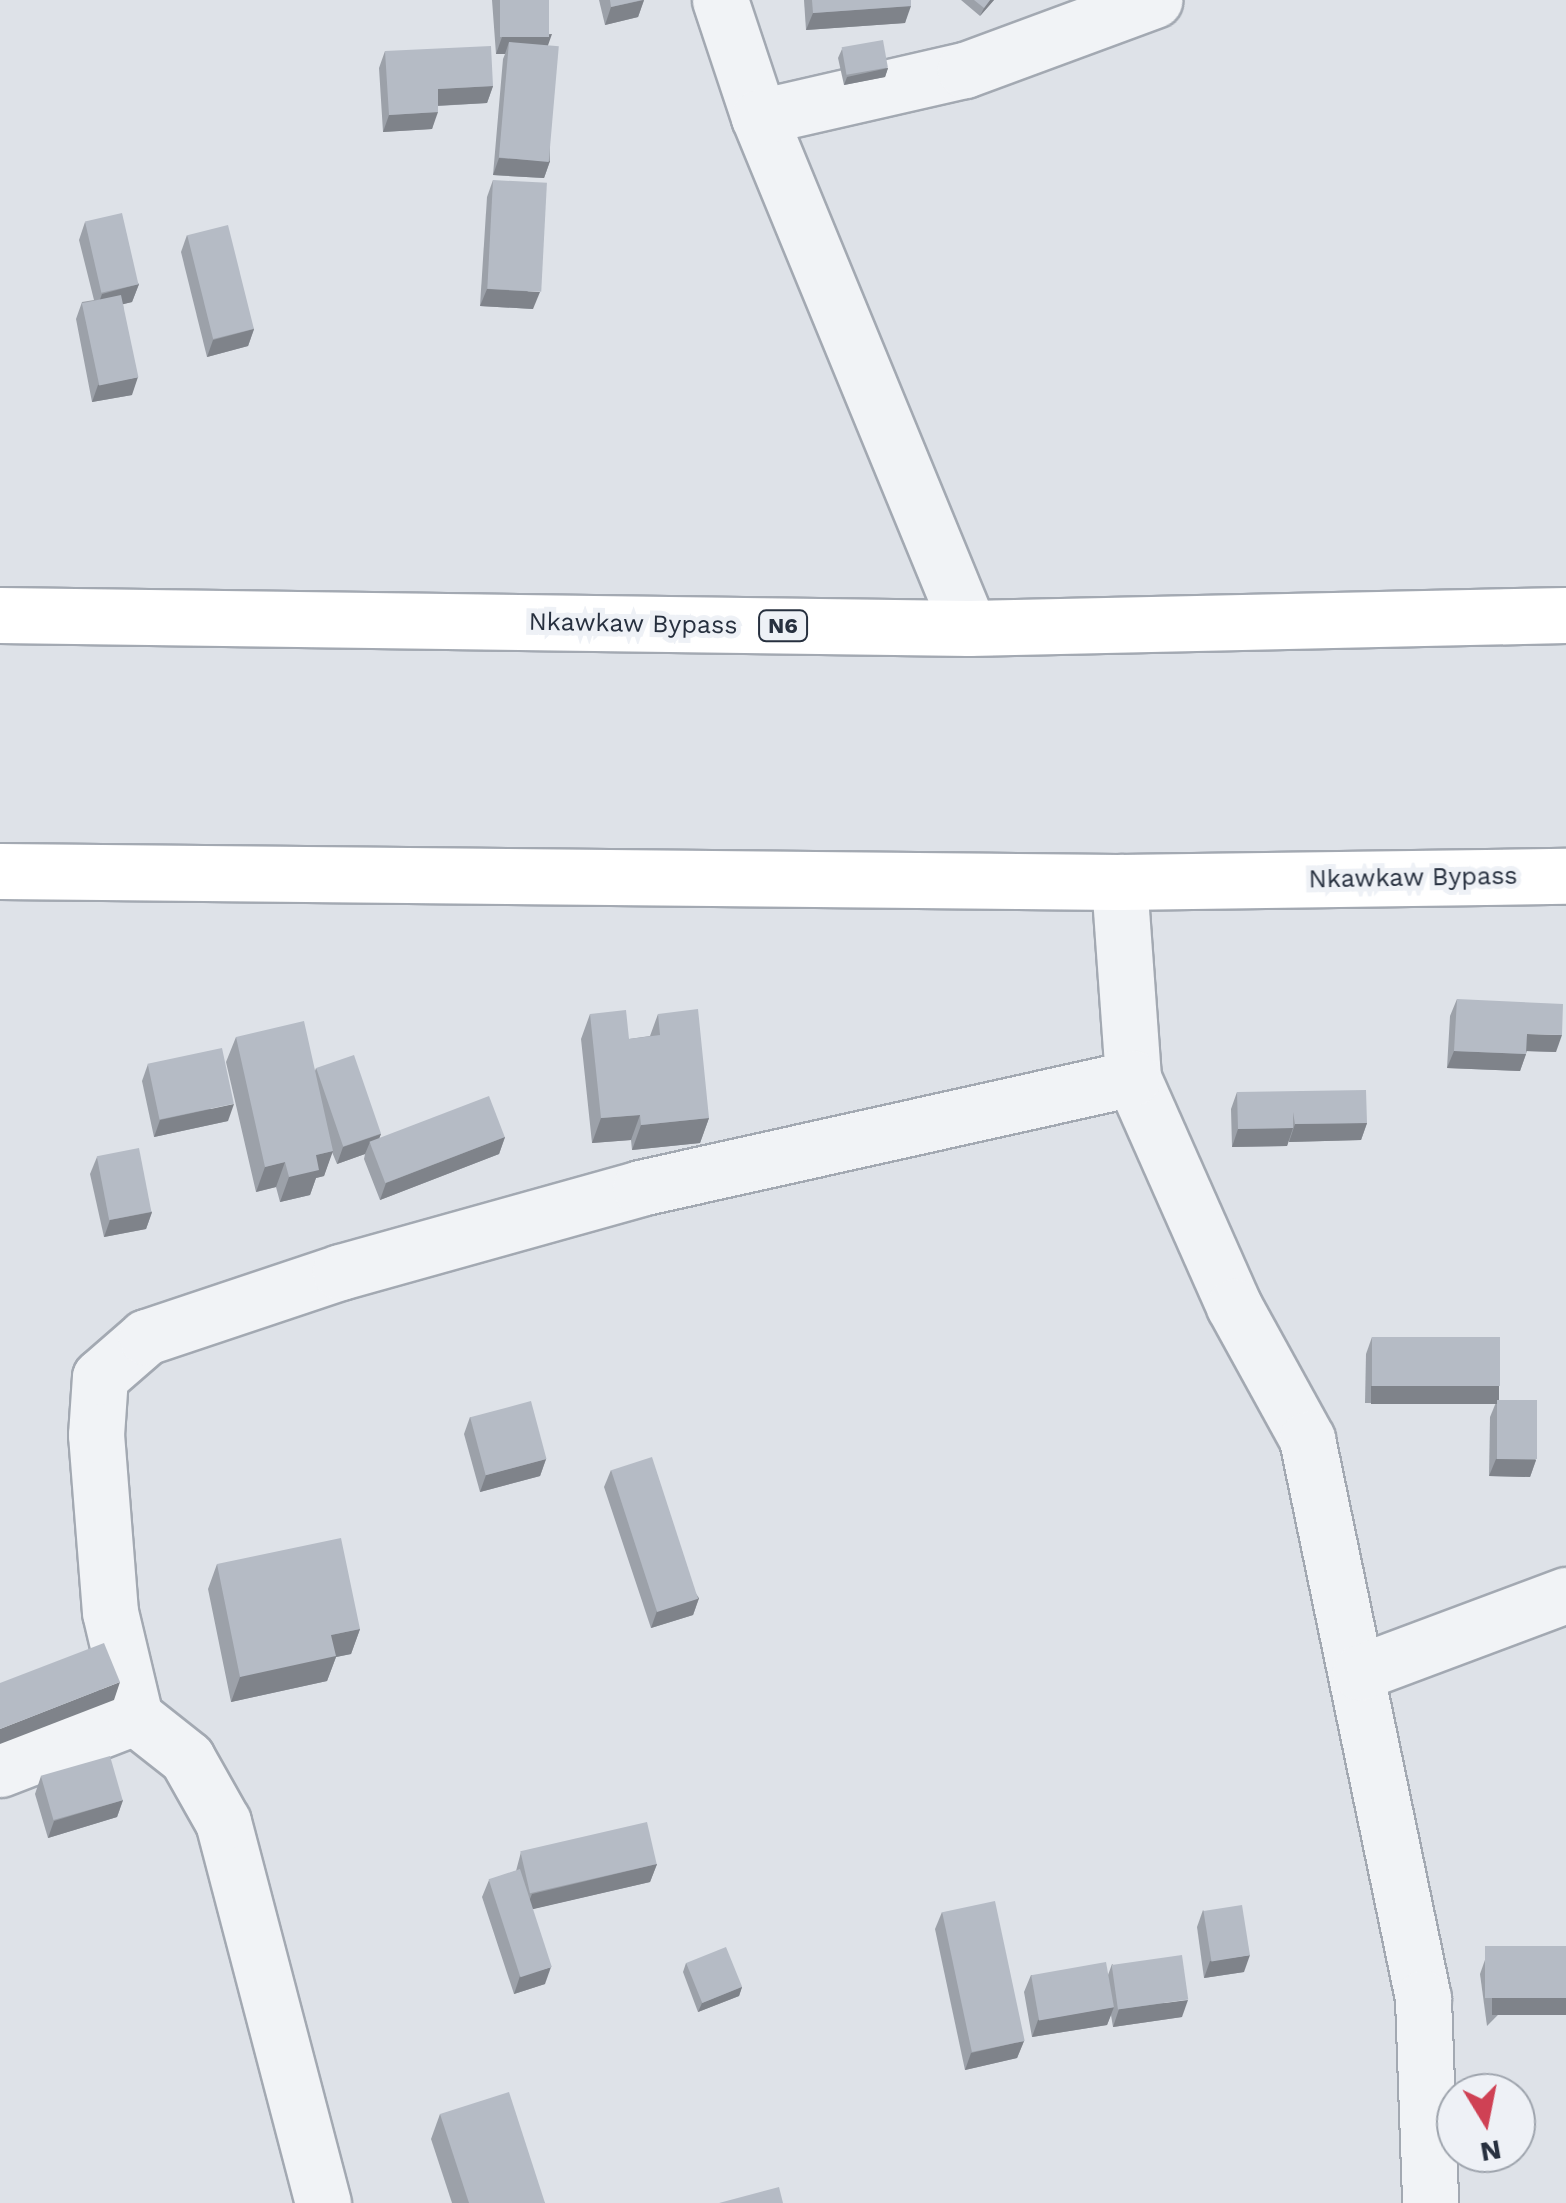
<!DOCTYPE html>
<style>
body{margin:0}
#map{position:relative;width:1566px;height:2203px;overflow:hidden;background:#dee2e8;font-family:"Work Sans",sans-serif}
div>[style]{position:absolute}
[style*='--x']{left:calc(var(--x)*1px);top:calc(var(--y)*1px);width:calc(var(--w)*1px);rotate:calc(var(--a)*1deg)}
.roads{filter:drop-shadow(2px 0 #a3a9b2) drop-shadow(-2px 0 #a3a9b2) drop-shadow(0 2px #a3a9b2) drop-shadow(0 -2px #a3a9b2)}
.minor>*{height:55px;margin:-27.5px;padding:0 27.5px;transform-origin:27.5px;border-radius:27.5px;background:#f1f3f6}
.highway>*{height:55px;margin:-27.5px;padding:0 27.5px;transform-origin:27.5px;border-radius:27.5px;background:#fff}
.wall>*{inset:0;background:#9ca1a9}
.shaded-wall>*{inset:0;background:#7f838a;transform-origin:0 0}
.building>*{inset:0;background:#b5bbc5;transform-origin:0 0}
span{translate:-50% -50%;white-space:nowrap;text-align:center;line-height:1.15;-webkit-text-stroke:10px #eef1f6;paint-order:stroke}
.shield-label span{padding:2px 8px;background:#eef1f6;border:2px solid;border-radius:8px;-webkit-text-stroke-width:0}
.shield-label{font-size:22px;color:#27303f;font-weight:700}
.street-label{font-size:25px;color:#27303f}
.north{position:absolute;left:1436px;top:2073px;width:100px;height:100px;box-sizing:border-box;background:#eef1f6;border:2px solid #9ea4ad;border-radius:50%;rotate:170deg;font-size:28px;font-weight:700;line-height:40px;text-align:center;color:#27303f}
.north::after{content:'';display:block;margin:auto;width:35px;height:45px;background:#cf4154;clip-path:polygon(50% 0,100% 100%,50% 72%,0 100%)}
</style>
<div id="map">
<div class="roads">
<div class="minor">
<i style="--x:720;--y:0;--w:123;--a:71.6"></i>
<i style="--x:759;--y:117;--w:552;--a:67.66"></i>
<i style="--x:759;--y:117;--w:211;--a:-12.9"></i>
<i style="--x:965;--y:70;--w:202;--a:-20.3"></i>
<i style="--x:1119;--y:882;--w:196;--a:85.9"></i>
<i style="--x:1133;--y:1078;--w:249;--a:66.1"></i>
<i style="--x:1234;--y:1306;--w:152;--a:61.2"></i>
<i style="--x:1307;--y:1439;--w:571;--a:78.28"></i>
<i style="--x:1423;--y:1998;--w:205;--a:88"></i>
<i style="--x:1360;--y:1672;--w:220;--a:-20.5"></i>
<i style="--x:0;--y:1769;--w:145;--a:-21.1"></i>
<i style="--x:323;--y:2203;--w:394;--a:-104.7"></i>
<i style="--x:223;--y:1822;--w:73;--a:-119.4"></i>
<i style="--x:187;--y:1758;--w:66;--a:-141.7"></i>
<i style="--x:135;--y:1717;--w:108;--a:-103.4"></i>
<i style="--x:110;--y:1612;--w:178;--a:-94.5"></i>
<i style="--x:96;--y:1435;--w:58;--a:-86.1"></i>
<i style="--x:100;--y:1377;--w:61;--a:-41"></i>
<i style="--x:146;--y:1337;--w:205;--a:-18.5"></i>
<i style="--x:340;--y:1272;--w:312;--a:-15.6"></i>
<i style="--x:640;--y:1188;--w:505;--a:-12.58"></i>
</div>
<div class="highway">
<i style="--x:0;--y:615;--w:969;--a:0.77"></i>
<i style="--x:969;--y:628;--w:597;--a:-1.25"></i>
<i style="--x:0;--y:871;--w:1119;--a:0.56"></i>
<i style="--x:1119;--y:882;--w:447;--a:-0.8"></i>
</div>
</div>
<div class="wall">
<i style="clip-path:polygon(492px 0,549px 0,548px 45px,550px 161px,544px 178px,493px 175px,503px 59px,505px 54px,496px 54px)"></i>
<i style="clip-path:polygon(599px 0,644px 0,638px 17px,605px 25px)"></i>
<i style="clip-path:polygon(804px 0,911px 0,905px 23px,806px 30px)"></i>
<i style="clip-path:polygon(961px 0,994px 0,980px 16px)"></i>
<i style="clip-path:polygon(842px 49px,888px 68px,885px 77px,844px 85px,838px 58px)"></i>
<i style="clip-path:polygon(385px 51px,493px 86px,487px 103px,438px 106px,432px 129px,383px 132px,379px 68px)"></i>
<i style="clip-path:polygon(493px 180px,533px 309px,480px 306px,487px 197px)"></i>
<i style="clip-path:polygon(85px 222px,139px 284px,132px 302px,123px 304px,132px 395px,92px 402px,76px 319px,82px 302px,94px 300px,79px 240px)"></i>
<i style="clip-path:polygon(187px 235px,254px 329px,248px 346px,207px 357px,181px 252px)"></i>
<i style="clip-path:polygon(1457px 999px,1556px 1052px,1527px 1051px,1520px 1071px,1447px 1068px,1450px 1016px)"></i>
<i style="clip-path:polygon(590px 1014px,629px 1039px,650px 1036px,658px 1014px,709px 1118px,700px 1143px,632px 1150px,631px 1140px,592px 1143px,581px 1039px)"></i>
<i style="clip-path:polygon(236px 1037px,315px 1071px,316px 1068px,381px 1134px,379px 1138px,505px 1137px,499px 1154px,380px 1200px,364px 1159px,365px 1154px,337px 1164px,332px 1152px,324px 1176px,316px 1178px,310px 1195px,280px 1202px,276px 1187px,256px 1192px,226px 1062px)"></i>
<i style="clip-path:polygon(148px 1064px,228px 1121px,154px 1137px,142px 1081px)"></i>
<i style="clip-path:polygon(1237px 1092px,1367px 1123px,1361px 1140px,1289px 1142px,1289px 1140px,1287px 1146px,1232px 1147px,1231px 1109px)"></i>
<i style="clip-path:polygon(97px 1157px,152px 1212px,146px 1229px,104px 1237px,90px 1174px)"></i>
<i style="clip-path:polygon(1372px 1337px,1493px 1404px,1365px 1403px,1366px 1354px)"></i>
<i style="clip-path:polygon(1497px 1400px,1536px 1460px,1530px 1477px,1489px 1476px,1490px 1417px)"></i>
<i style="clip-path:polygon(470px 1417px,546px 1459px,540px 1476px,480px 1492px,464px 1434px)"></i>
<i style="clip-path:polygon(611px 1470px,699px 1598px,693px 1615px,651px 1628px,604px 1487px)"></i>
<i style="clip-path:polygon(217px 1564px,360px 1629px,351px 1654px,336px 1657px,327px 1681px,231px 1702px,208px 1589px)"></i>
<i style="clip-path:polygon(41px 1776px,123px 1800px,117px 1817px,48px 1838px,35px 1794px)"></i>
<i style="clip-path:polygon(521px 1852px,657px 1864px,650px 1882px,532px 1909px,545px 1984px,514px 1994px,482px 1897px,489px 1880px,516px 1871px)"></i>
<i style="clip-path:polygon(1203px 1910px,1244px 1972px,1204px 1978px,1197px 1927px)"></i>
<i style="clip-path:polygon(942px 1912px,1024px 2041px,1017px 2058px,965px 2070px,935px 1929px)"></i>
<i style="clip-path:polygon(1566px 1946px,1487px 2026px,1480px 1974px,1486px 1957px)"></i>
<i style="clip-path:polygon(686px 1963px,742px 1987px,739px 1996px,698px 2012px,683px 1972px)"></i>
<i style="clip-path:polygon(1112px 1964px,1182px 2017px,1113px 2027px,1111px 2015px,1107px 2025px,1032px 2037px,1024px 1992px,1031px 1975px,1108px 1975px)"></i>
<i style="clip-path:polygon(440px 2114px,545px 2203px,452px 2203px,431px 2139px)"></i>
</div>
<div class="shaded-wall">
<i style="clip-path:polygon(644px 0,638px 17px,605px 25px,611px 7px)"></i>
<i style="clip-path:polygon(990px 0,994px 0,980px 16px,984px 8px)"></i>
<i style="clip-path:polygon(911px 6px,905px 23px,806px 30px,813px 13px)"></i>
<i style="clip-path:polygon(552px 34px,546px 51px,509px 42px,505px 54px,496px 54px,502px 37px)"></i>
<i style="clip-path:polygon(888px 68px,885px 77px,844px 85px,847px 77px)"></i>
<i style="clip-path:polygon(493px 86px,487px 103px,432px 106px,438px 89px)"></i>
<i style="clip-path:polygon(438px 112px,432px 129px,383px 132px,389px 115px)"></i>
<i style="clip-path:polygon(499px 158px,550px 161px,544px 178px,493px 175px)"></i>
<i style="clip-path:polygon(139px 284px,132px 302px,96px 311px,102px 294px)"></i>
<i style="clip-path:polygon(487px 289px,540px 292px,533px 309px,480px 306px)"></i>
<i style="clip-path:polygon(254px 329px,248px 346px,207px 357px,213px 340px)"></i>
<i style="clip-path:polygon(138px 377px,132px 395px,92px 402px,98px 385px)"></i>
<i style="clip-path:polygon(1527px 1034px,1562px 1035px,1556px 1052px,1521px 1051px)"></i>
<i style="clip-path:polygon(1454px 1051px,1526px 1054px,1520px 1071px,1447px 1068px)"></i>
<i style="clip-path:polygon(234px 1104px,228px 1121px,154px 1137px,160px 1120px)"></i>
<i style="clip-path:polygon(640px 1115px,631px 1140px,592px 1143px,601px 1118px)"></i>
<i style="clip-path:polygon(709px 1118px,700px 1143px,632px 1150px,641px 1125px)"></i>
<i style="clip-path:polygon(1367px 1123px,1361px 1140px,1289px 1142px,1295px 1124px)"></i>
<i style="clip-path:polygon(1293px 1128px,1287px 1146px,1232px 1147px,1238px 1129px)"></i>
<i style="clip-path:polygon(381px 1134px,374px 1151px,370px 1142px,365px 1154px,337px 1164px,343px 1147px)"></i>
<i style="clip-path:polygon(505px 1137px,499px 1154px,380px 1200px,386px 1183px)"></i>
<i style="clip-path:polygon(333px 1151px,324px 1176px,316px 1178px,310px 1195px,280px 1202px,289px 1177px,316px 1155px)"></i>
<i style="clip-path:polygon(285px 1162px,276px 1187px,256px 1192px,265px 1167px)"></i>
<i style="clip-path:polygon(152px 1212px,146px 1229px,104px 1237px,110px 1220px)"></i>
<i style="left:1371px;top:1386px;width:128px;height:18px"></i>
<i style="clip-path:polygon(546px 1459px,540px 1476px,480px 1492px,486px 1475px)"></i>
<i style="clip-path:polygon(1496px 1459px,1536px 1460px,1530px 1477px,1489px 1476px)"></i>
<i style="clip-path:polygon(699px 1598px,693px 1615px,651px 1628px,657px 1611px)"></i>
<i style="clip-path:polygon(360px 1629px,351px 1654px,336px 1657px,327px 1681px,231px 1702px,240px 1677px,331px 1635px)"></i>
<i style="clip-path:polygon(120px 1682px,114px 1700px,0 1744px,0 1729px)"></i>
<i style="clip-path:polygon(123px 1800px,117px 1817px,48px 1838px,54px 1821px)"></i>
<i style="clip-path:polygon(657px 1864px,650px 1882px,525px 1911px,532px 1894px)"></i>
<i style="clip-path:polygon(1250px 1955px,1244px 1972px,1204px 1978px,1210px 1961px)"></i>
<i style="clip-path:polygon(551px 1967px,545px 1984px,514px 1994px,520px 1976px)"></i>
<i style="clip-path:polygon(742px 1987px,739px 1996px,698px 2012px,702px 2003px)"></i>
<i style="left:1566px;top:1998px;width:17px;height:74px;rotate:90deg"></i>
<i style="clip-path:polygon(1188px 2000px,1182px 2017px,1113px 2027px,1119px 2009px)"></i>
<i style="clip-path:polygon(1114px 2007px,1107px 2025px,1032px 2037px,1038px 2020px)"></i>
<i style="clip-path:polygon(1024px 2041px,1017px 2058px,965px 2070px,971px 2053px)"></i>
</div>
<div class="building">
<i style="left:500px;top:0;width:49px;height:37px"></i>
<i style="clip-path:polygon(610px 0,642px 0,611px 7px)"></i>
<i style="clip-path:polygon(812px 0,911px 0,911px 6px,813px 13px)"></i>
<i style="clip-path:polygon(974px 0,990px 0,984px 8px)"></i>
<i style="left:883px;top:40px;width:28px;height:42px;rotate:80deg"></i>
<i style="left:509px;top:42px;width:50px;height:116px;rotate:5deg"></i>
<i style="clip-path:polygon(491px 46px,493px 86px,438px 89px,438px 112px,389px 115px,385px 51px)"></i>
<i style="left:493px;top:180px;width:54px;height:109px;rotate:3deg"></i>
<i style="left:122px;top:213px;width:73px;height:38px;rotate:77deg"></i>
<i style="left:228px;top:225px;width:107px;height:42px;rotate:76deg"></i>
<i style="left:121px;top:295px;width:84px;height:40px;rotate:78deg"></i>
<i style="clip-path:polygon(1457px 999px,1563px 1004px,1562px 1035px,1527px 1034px,1526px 1054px,1454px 1051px)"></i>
<i style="clip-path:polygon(698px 1009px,709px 1118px,641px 1125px,640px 1115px,601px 1118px,590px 1014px,626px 1010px,629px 1039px,660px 1035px,658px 1014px)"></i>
<i style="clip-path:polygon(304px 1021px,333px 1151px,316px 1155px,319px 1170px,289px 1177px,285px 1162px,265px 1167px,236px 1037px)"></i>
<i style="left:222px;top:1048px;width:57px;height:76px;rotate:78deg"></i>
<i style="left:354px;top:1055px;width:83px;height:40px;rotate:71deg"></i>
<i style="clip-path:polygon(1366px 1090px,1367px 1123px,1295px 1124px,1293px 1112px,1293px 1128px,1238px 1129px,1237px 1092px)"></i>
<i style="left:489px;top:1096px;width:44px;height:128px;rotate:69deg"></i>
<i style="left:139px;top:1148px;width:65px;height:43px;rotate:79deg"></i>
<i style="left:1372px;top:1337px;width:128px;height:49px"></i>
<i style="left:1497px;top:1400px;width:40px;height:59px"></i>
<i style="left:531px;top:1401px;width:60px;height:63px;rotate:75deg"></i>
<i style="left:652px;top:1457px;width:149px;height:43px;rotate:72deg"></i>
<i style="clip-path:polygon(341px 1538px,360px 1629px,331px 1635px,336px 1656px,240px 1677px,217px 1564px)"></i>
<i style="clip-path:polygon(104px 1643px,120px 1682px,0 1729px,0 1683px)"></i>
<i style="left:110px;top:1756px;width:46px;height:72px;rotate:74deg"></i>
<i style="left:647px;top:1822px;width:43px;height:130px;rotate:77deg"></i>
<i style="left:520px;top:1869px;width:103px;height:33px;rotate:72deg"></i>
<i style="left:995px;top:1901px;width:143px;height:54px;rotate:78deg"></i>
<i style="left:1242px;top:1905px;width:51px;height:39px;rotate:81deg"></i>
<i style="left:1566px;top:1946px;width:52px;height:81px;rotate:90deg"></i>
<i style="left:726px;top:1947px;width:43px;height:43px;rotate:68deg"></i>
<i style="left:1182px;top:1955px;width:45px;height:71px;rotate:82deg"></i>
<i style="left:1106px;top:1962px;width:46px;height:76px;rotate:80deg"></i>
<i style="clip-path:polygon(509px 2092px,545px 2203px,469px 2203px,440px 2114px)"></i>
<i style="clip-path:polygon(779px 2187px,783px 2203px,719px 2203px)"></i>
</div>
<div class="shield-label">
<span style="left:783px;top:626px">N6</span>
</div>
<div class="street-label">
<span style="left:633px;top:624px;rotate:1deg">Nkawkaw Bypass</span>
<span style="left:1413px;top:878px;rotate:-1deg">Nkawkaw Bypass</span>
</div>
<div class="north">N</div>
</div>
